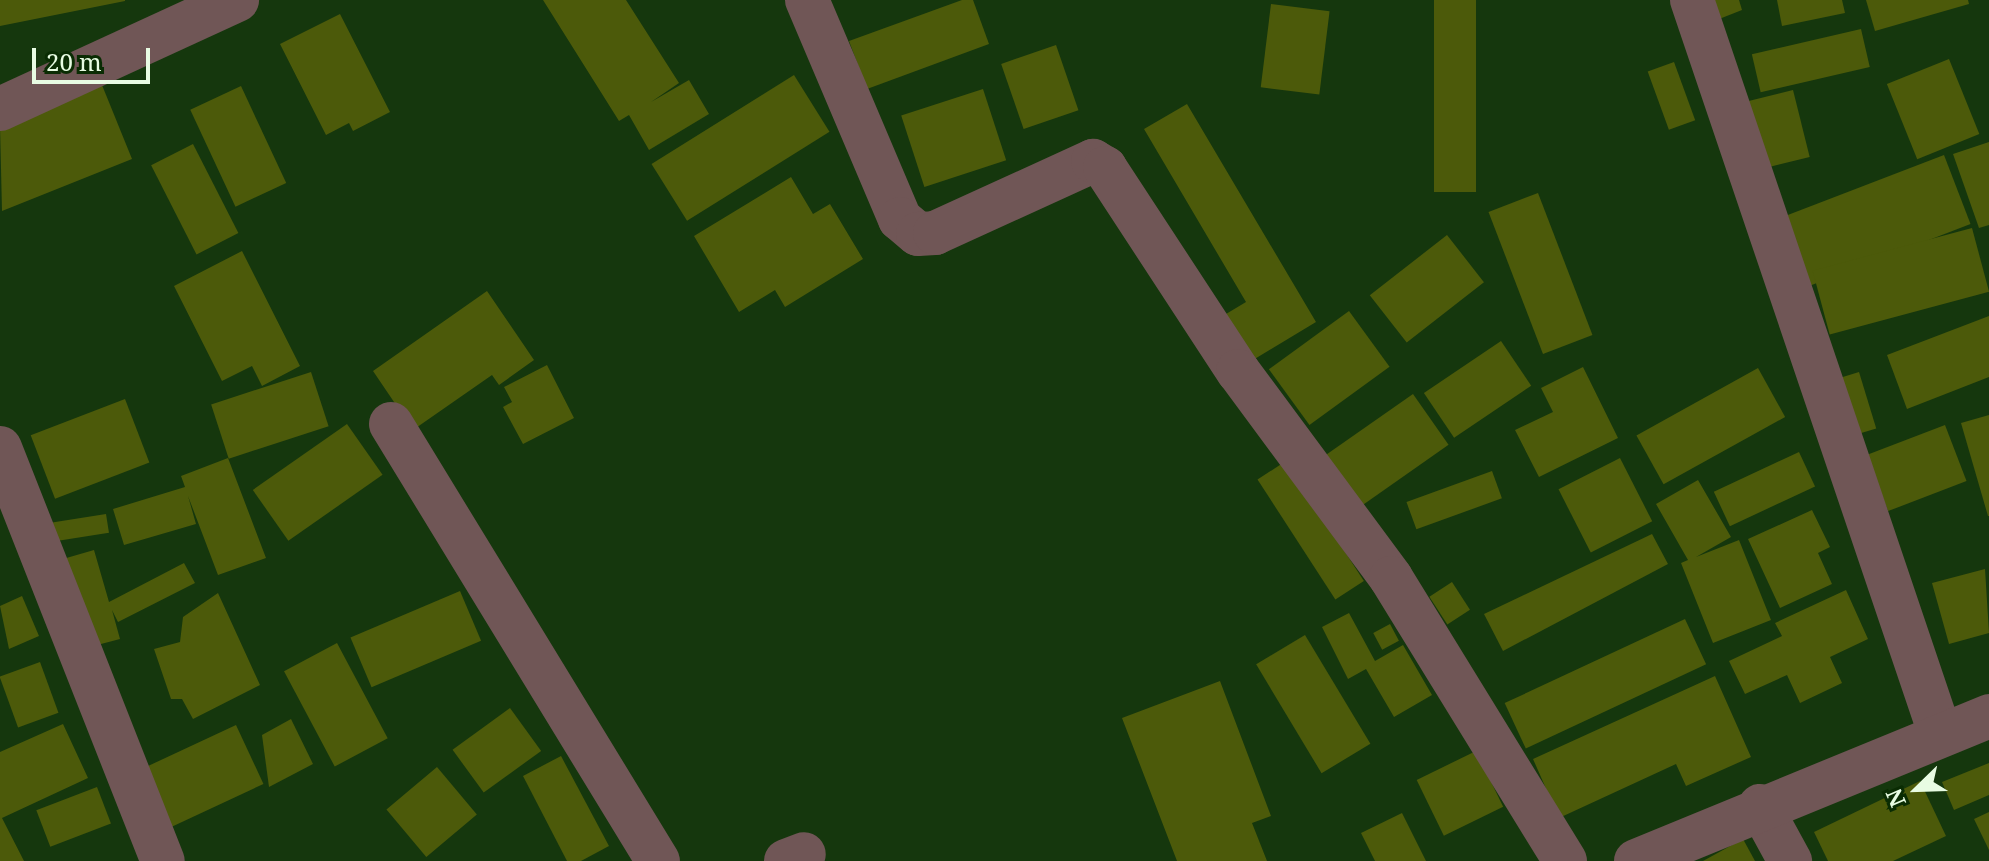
<!DOCTYPE html>
<style>
body{margin:0}
#map{position:relative;width:1989px;height:861px;overflow:hidden;background:#15370d;font-family:"Noto Serif",serif}
div>[style]{position:absolute}
[style*='--x']{left:calc(var(--x)*1px);top:calc(var(--y)*1px);width:calc(var(--w)*1px);rotate:calc(var(--a)*1deg)}
.building>*{inset:0;background:#4c5a0a;transform-origin:0 0}
.minor>*{height:44px;margin:-22px;padding:0 22px;transform-origin:22px;border-radius:22px;background:#705656}
span{translate:-50% -50%;white-space:nowrap;text-align:center;line-height:1.15;-webkit-text-stroke:8px #0a2c03;paint-order:stroke}
.north{position:absolute;left:1877px;top:749px;width:80px;height:80px;-webkit-text-stroke:6px #0a2c03;paint-order:stroke;rotate:247deg;font-size:22px;font-weight:700;line-height:32px;text-align:center;color:#e8fce3}
.north::after{content:'';display:block;margin:auto;width:28px;height:36px;background:#e8fce3;clip-path:polygon(50% 0,100% 100%,50% 72%,0 100%)}
.scale{position:absolute;left:32px;top:48px;width:118px;height:36px;box-sizing:border-box;border:4px solid #e8fce3;border-top:0;padding-left:10px;font-size:24px;line-height:28px;white-space:nowrap;color:#e8fce3;-webkit-text-stroke:6px #0a2c03;paint-order:stroke}
</style>
<div id="map">
<div class="building">
<i style="clip-path:polygon(0 0,125px 0,125px 1px,0 26px)"></i>
<i style="clip-path:polygon(543px 0,626px 0,679px 83px,651px 102px,689px 80px,709px 114px,649px 150px,629px 115px,619px 121px)"></i>
<i style="clip-path:polygon(962px 0,973px 0,989px 44px,867px 89px,849px 41px)"></i>
<i style="left:1434px;top:0;width:42px;height:192px"></i>
<i style="clip-path:polygon(1700px 0,1739px 0,1742px 10px,1709px 23px)"></i>
<i style="clip-path:polygon(1777px 0,1842px 0,1845px 13px,1782px 26px)"></i>
<i style="clip-path:polygon(1866px 0,1968px 0,1969px 4px,1875px 31px)"></i>
<i style="left:1271px;top:4px;width:59px;height:84px;rotate:7deg"></i>
<i style="clip-path:polygon(340px 14px,390px 112px,353px 131px,349px 123px,326px 135px,280px 44px)"></i>
<i style="left:1861px;top:29px;width:39px;height:112px;rotate:77deg"></i>
<i style="left:1056px;top:45px;width:69px;height:58px;rotate:71deg"></i>
<i style="left:1949px;top:59px;width:81px;height:67px;rotate:68deg"></i>
<i style="left:1674px;top:62px;width:62px;height:28px;rotate:70deg"></i>
<i style="left:794px;top:75px;width:67px;height:168px;rotate:58deg"></i>
<i style="clip-path:polygon(102px 85px,132px 159px,2px 211px,0 126px)"></i>
<i style="left:241px;top:86px;width:107px;height:56px;rotate:65deg"></i>
<i style="left:983px;top:89px;width:75px;height:86px;rotate:72deg"></i>
<i style="left:1793px;top:90px;width:69px;height:54px;rotate:76deg"></i>
<i style="clip-path:polygon(1187px 104px,1316px 322px,1248px 363px,1221px 317px,1246px 302px,1144px 129px)"></i>
<i style="clip-path:polygon(1989px 142px,1989px 225px,1979px 228px,1953px 154px)"></i>
<i style="left:193px;top:144px;width:100px;height:47px;rotate:63deg"></i>
<i style="left:1944px;top:155px;width:74px;height:175px;rotate:69deg"></i>
<i style="clip-path:polygon(791px 177px,813px 214px,830px 204px,863px 259px,785px 307px,775px 290px,739px 312px,694px 236px)"></i>
<i style="left:1538px;top:193px;width:152px;height:53px;rotate:69deg"></i>
<i style="left:1972px;top:228px;width:66px;height:165px;rotate:75deg"></i>
<i style="left:1447px;top:235px;width:60px;height:98px;rotate:52deg"></i>
<i style="clip-path:polygon(242px 251px,300px 366px,262px 386px,252px 366px,222px 381px,174px 286px)"></i>
<i style="clip-path:polygon(487px 291px,534px 360px,499px 385px,492px 375px,413px 430px,373px 371px)"></i>
<i style="left:1349px;top:311px;width:69px;height:99px;rotate:54deg"></i>
<i style="clip-path:polygon(1989px 316px,1989px 377px,1907px 409px,1887px 355px)"></i>
<i style="left:1501px;top:341px;width:54px;height:93px;rotate:56deg"></i>
<i style="clip-path:polygon(547px 365px,574px 418px,523px 444px,503px 407px,512px 402px,504px 387px)"></i>
<i style="clip-path:polygon(1583px 367px,1618px 438px,1539px 477px,1515px 430px,1553px 412px,1541px 388px)"></i>
<i style="left:1758px;top:368px;width:56px;height:139px;rotate:61deg"></i>
<i style="left:311px;top:372px;width:57px;height:105px;rotate:72deg"></i>
<i style="left:1859px;top:372px;width:59px;height:34px;rotate:73deg"></i>
<i style="left:1413px;top:394px;width:62px;height:110px;rotate:55deg"></i>
<i style="left:125px;top:399px;width:68px;height:101px;rotate:69deg"></i>
<i style="clip-path:polygon(1989px 415px,1989px 516px,1988px 516px,1961px 423px)"></i>
<i style="left:347px;top:424px;width:62px;height:115px;rotate:55deg"></i>
<i style="left:1945px;top:425px;width:60px;height:84px;rotate:69deg"></i>
<i style="left:1799px;top:452px;width:38px;height:94px;rotate:65deg"></i>
<i style="clip-path:polygon(228px 458px,266px 558px,218px 575px,188px 496px,196px 524px,124px 545px,113px 509px,185px 487px,181px 476px)"></i>
<i style="left:1620px;top:458px;width:71px;height:69px;rotate:63deg"></i>
<i style="left:1286px;top:461px;width:143px;height:34px;rotate:57deg"></i>
<i style="left:1492px;top:471px;width:29px;height:91px;rotate:70deg"></i>
<i style="clip-path:polygon(1698px 480px,1731px 537px,1696px 557px,1739px 540px,1771px 620px,1713px 643px,1681px 563px,1688px 560px,1656px 504px)"></i>
<i style="clip-path:polygon(1812px 510px,1830px 547px,1818px 553px,1832px 584px,1780px 608px,1748px 539px)"></i>
<i style="left:106px;top:514px;width:19px;height:61px;rotate:81deg"></i>
<i style="clip-path:polygon(1652px 534px,1668px 564px,1503px 651px,1484px 614px)"></i>
<i style="clip-path:polygon(94px 550px,109px 602px,184px 563px,195px 583px,118px 622px,112px 610px,120px 639px,82px 649px,56px 561px)"></i>
<i style="clip-path:polygon(1985px 569px,1989px 633px,1949px 644px,1932px 583px)"></i>
<i style="left:1452px;top:582px;width:33px;height:27px;rotate:57deg"></i>
<i style="clip-path:polygon(1846px 590px,1868px 639px,1830px 657px,1842px 683px,1800px 703px,1787px 675px,1745px 694px,1729px 661px,1782px 636px,1775px 623px)"></i>
<i style="left:460px;top:591px;width:54px;height:119px;rotate:67deg"></i>
<i style="clip-path:polygon(218px 593px,260px 685px,193px 719px,182px 699px,171px 699px,154px 649px,180px 642px,183px 617px)"></i>
<i style="clip-path:polygon(22px 596px,39px 636px,9px 649px,0 606px)"></i>
<i style="clip-path:polygon(1349px 613px,1375px 661px,1403px 645px,1432px 695px,1394px 717px,1366px 669px,1348px 679px,1322px 627px)"></i>
<i style="left:1685px;top:619px;width:50px;height:199px;rotate:65deg"></i>
<i style="left:1390px;top:624px;width:19px;height:19px;rotate:62deg"></i>
<i style="left:1305px;top:635px;width:127px;height:57px;rotate:59deg"></i>
<i style="left:337px;top:643px;width:108px;height:60px;rotate:62deg"></i>
<i style="left:40px;top:662px;width:54px;height:43px;rotate:70deg"></i>
<i style="clip-path:polygon(1715px 676px,1751px 757px,1686px 786px,1676px 764px,1559px 818px,1533px 759px)"></i>
<i style="clip-path:polygon(1220px 681px,1271px 816px,1252px 823px,1267px 861px,1177px 861px,1122px 718px)"></i>
<i style="left:510px;top:708px;width:53px;height:71px;rotate:54deg"></i>
<i style="clip-path:polygon(291px 719px,313px 764px,269px 787px,262px 735px)"></i>
<i style="clip-path:polygon(63px 724px,88px 778px,2px 818px,24px 861px,0 861px,0 752px)"></i>
<i style="left:236px;top:725px;width:65px;height:113px;rotate:65deg"></i>
<i style="left:1476px;top:751px;width:62px;height:66px;rotate:64deg"></i>
<i style="clip-path:polygon(561px 756px,609px 846px,581px 861px,567px 861px,523px 776px)"></i>
<i style="clip-path:polygon(1989px 763px,1989px 795px,1954px 810px,1942px 782px)"></i>
<i style="left:437px;top:767px;width:62px;height:66px;rotate:50deg"></i>
<i style="clip-path:polygon(1920px 781px,1946px 836px,1893px 861px,1828px 861px,1814px 832px)"></i>
<i style="left:97px;top:787px;width:39px;height:65px;rotate:69deg"></i>
<i style="clip-path:polygon(1989px 812px,1989px 850px,1974px 819px)"></i>
<i style="clip-path:polygon(1402px 813px,1426px 861px,1375px 861px,1361px 833px)"></i>
<i style="clip-path:polygon(1743px 839px,1755px 861px,1703px 861px)"></i>
</div>
<div class="minor">
<i style="--x:807;--y:0;--w:238;--a:67"></i>
<i style="--x:900;--y:219;--w:23;--a:40"></i>
<i style="--x:918;--y:234;--w:17;--a:-3"></i>
<i style="--x:935;--y:233;--w:174;--a:-24.5"></i>
<i style="--x:1093;--y:161;--w:14;--a:30"></i>
<i style="--x:1105;--y:168;--w:243;--a:56.8"></i>
<i style="--x:1238;--y:371;--w:257;--a:53.5"></i>
<i style="--x:1391;--y:578;--w:332;--a:58.4"></i>
<i style="--x:1692;--y:0;--w:774;--a:71.31"></i>
<i style="--x:0;--y:109;--w:261;--a:-24.7"></i>
<i style="--x:391;--y:424;--w:512;--a:58.58"></i>
<i style="--x:0;--y:448;--w:444;--a:68.5"></i>
<i style="--x:1760;--y:806;--w:63;--a:61.4"></i>
<i style="--x:786;--y:861;--w:19;--a:-21"></i>
<i style="--x:1636;--y:861;--w:382;--a:-22.3"></i>
</div>
<div class="north">N</div>
<div class="scale">20 m</div>
</div>
